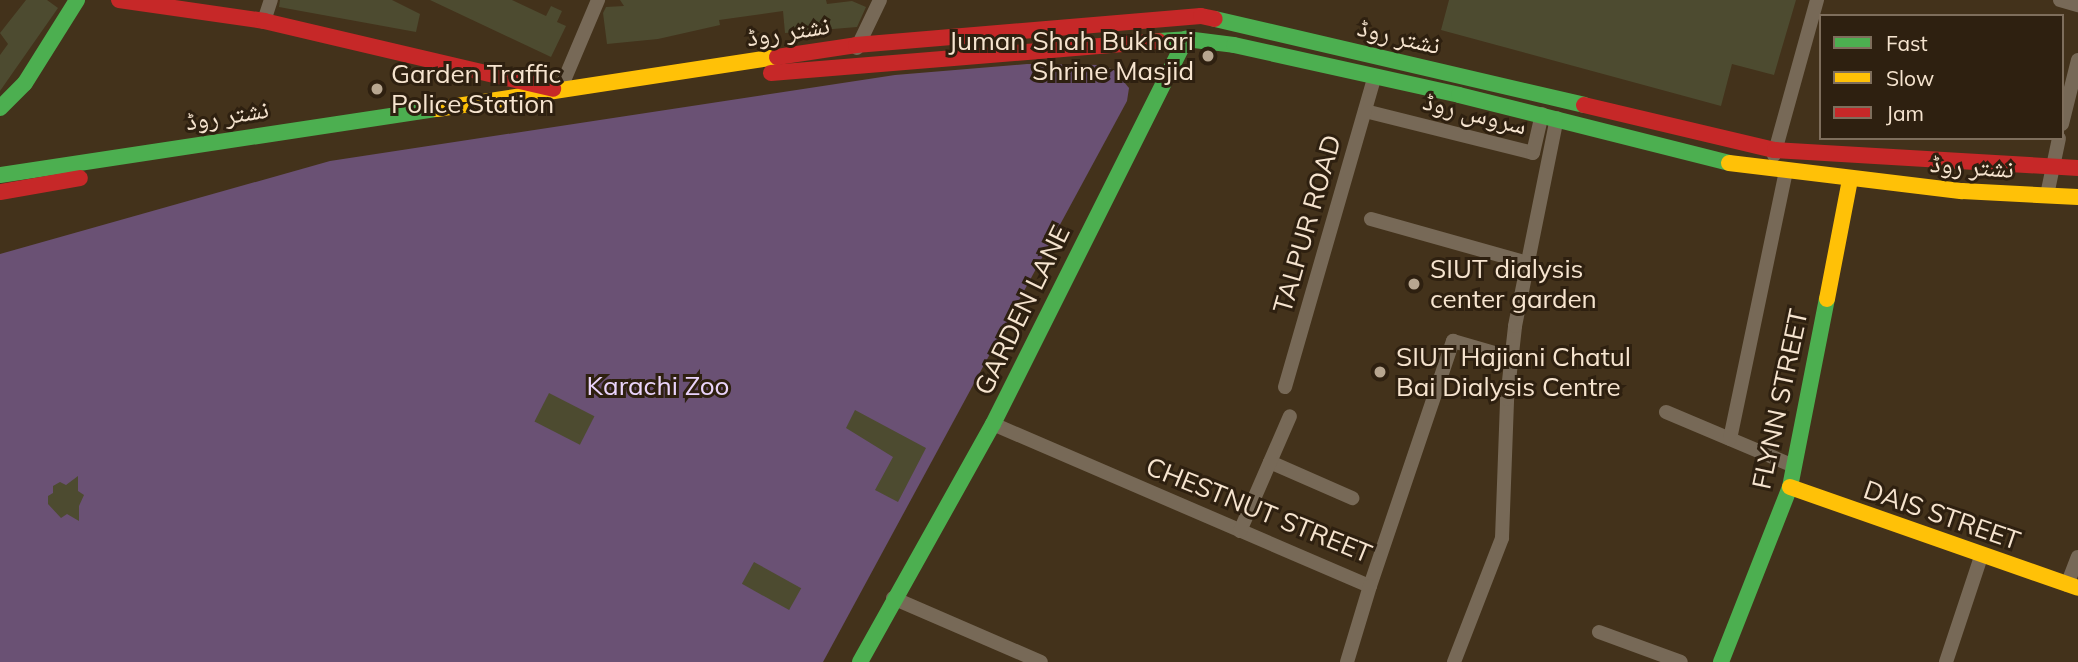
<!DOCTYPE html>
<meta charset="utf-8">
<style>
body{margin:0}
#map{position:relative;width:2078px;height:662px;overflow:hidden;background:#43321b;font-family:Mulish,"Noto Naskh Arabic",sans-serif}
div>[style]{position:absolute}
[style*='--x']{left:calc(var(--x)*1px);top:calc(var(--y)*1px);width:calc(var(--w)*1px);rotate:calc(var(--a)*1deg)}
.green>*{inset:0;background:#6a5174}
.building>*{inset:0;background:#4d4b30;transform-origin:0 0}
.street>*{height:14px;margin:-7px;padding:0 7px;transform-origin:7px;border-radius:7px;background:#776957}
.fast>*{height:16px;margin:-8px;padding:0 8px;transform-origin:8px;border-radius:8px;background:#4caf50}
.slow>*{height:16px;margin:-8px;padding:0 8px;transform-origin:8px;border-radius:8px;background:#ffc107}
.jam>*{height:16px;margin:-8px;padding:0 8px;transform-origin:8px;border-radius:8px;background:#c62828}
.dots>*{width:19px;height:19px;translate:-50% -50%;box-sizing:border-box;border:4px solid #2e2010;border-radius:50%}
span{translate:-50% -50%;white-space:nowrap;text-align:center;line-height:1.15;-webkit-text-stroke:6px #2e2010;paint-order:stroke}
.street-label{font-size:26px;color:#f6e4cf}
.poi-label{font-size:26px;color:#f6e4cf}
.right{translate:-100% -50%;text-align:right}
.left{translate:0 -50%;text-align:left}
.park-label{font-size:26px;color:#ead4fb}
.legend{position:absolute;left:1819px;top:14px;width:245px;height:126px;box-sizing:border-box;background:#2e2010;border:2px solid #7e6e5c;margin:0;padding:9px 12px;list-style:none;font-size:21px;color:#f6e4cf}
.legend li{display:flex;align-items:center;gap:14px;height:35px}
.legend b{width:35px;border:2px solid #7e6e5c}
</style>
<div id="map">
<div class="green">
<i style="clip-path:polygon(1027px 64px,1100px 65px,1114px 70px,1129px 88px,1127px 101px,823px 662px,0 662px,0 254px,330px 161px,895px 75px)"></i>
</div>
<div class="building">
<i style="clip-path:polygon(26px 0,47px 0,58px 8px,0 91px,0 55px,8px 44px,0 33px)"></i>
<i style="clip-path:polygon(280px 0,392px 0,420px 14px,416px 32px,279px 7px)"></i>
<i style="clip-path:polygon(430px 0,512px 0,546px 16px,551px 6px,562px 11px,557px 22px,566px 26px,551px 57px)"></i>
<i style="clip-path:polygon(620px 0,826px 0,827px 4px,852px 1px,866px 7px,857px 27px,785px 33px,783px 11px,719px 20px,720px 25px,658px 39px,607px 44px,603px 13px,606px 7px,624px 6px)"></i>
<i style="clip-path:polygon(1449px 0,1796px 0,1774px 75px,1732px 64px,1721px 106px,1441px 30px)"></i>
<i style="left:549px;top:393px;width:51px;height:32px;rotate:27deg"></i>
<i style="clip-path:polygon(855px 410px,926px 448px,898px 502px,875px 490px,893px 457px,846px 428px)"></i>
<i style="clip-path:polygon(78px 476px,78px 491px,84px 495px,79px 506px,79px 521px,67px 514px,61px 518px,48px 504px,48px 496px,53px 493px,53px 486px,60px 482px,66px 485px)"></i>
<i style="left:754px;top:562px;width:54px;height:25px;rotate:29deg"></i>
</div>
<div class="street">
<i style="--x:2060;--y:0;--w:19;--a:16"></i>
<i style="--x:264;--y:21;--w:22;--a:-72"></i>
<i style="--x:857;--y:48;--w:53;--a:-64.4"></i>
<i style="--x:560;--y:90;--w:98;--a:-67.1"></i>
<i style="--x:1365;--y:111;--w:173;--a:14"></i>
<i style="--x:1533;--y:153;--w:40;--a:-77"></i>
<i style="--x:2062;--y:124;--w:66;--a:-76"></i>
<i style="--x:1774;--y:155;--w:161;--a:-74.5"></i>
<i style="--x:2047;--y:195;--w:58;--a:-78.1"></i>
<i style="--x:1371;--y:219;--w:163;--a:15.7"></i>
<i style="--x:1285;--y:387;--w:324;--a:-73.9"></i>
<i style="--x:1666;--y:412;--w:139;--a:22.9"></i>
<i style="--x:993;--y:424;--w:410;--a:23.3"></i>
<i style="--x:1370;--y:586;--w:259;--a:-71.3"></i>
<i style="--x:1453;--y:341;--w:61;--a:16.1"></i>
<i style="--x:1730;--y:439;--w:273;--a:-78.2"></i>
<i style="--x:1270;--y:462;--w:90;--a:23.7"></i>
<i style="--x:1240;--y:531;--w:125;--a:-66.5"></i>
<i style="--x:2067;--y:585;--w:30;--a:-69"></i>
<i style="--x:893;--y:598;--w:161;--a:23.4"></i>
<i style="--x:1599;--y:632;--w:87;--a:20.1"></i>
<i style="--x:1347;--y:662;--w:79;--a:-73.2"></i>
<i style="--x:1454;--y:662;--w:133;--a:-68.8"></i>
<i style="--x:1502;--y:538;--w:139;--a:-87.9"></i>
<i style="--x:1507;--y:399;--w:73;--a:-83.7"></i>
<i style="--x:1515;--y:326;--w:212;--a:-78.6"></i>
<i style="--x:1946;--y:662;--w:114;--a:-71.6"></i>
</div>
<div class="fast">
<i style="--x:1215;--y:19;--w:379;--a:13.1"></i>
<i style="--x:1159;--y:41;--w:27;--a:-4"></i>
<i style="--x:1186;--y:39;--w:48;--a:7.1"></i>
<i style="--x:1234;--y:45;--w:230;--a:12.5"></i>
<i style="--x:1459;--y:95;--w:278;--a:14.1"></i>
<i style="--x:0;--y:108;--w:35;--a:-45"></i>
<i style="--x:25;--y:83;--w:98;--a:-57.9"></i>
<i style="--x:0;--y:175;--w:442;--a:-8.6"></i>
<i style="--x:860;--y:662;--w:273;--a:-60.8"></i>
<i style="--x:993;--y:424;--w:431;--a:-63.4"></i>
<i style="--x:1721;--y:662;--w:188;--a:-68.5"></i>
<i style="--x:1790;--y:487;--w:192;--a:-78.9"></i>
</div>
<div class="slow">
<i style="--x:437;--y:109;--w:344;--a:-8.7"></i>
<i style="--x:1729;--y:163;--w:235;--a:6.9"></i>
<i style="--x:1962;--y:191;--w:116;--a:3"></i>
<i style="--x:1827;--y:299;--w:122;--a:-79.1"></i>
<i style="--x:1790;--y:487;--w:305;--a:19.3"></i>
</div>
<div class="jam">
<i style="--x:119;--y:0;--w:147;--a:8.2"></i>
<i style="--x:264;--y:21;--w:297;--a:13.2"></i>
<i style="--x:777;--y:57;--w:80;--a:-8.6"></i>
<i style="--x:856;--y:45;--w:346;--a:-4.8"></i>
<i style="--x:1201;--y:16;--w:14;--a:12"></i>
<i style="--x:771;--y:73;--w:389;--a:-4.7"></i>
<i style="--x:1584;--y:105;--w:196;--a:13.3"></i>
<i style="--x:1775;--y:150;--w:304;--a:3.4"></i>
<i style="--x:0;--y:192;--w:81;--a:-9.9"></i>
</div>
<div class="dots">
<i style="left:1208px;top:56px;background:#b7a690"></i>
<i style="left:377px;top:89px;background:#b7a690"></i>
<i style="left:1414px;top:284px;background:#b7a690"></i>
<i style="left:1380px;top:372px;background:#b7a690"></i>
</div>
<div class="street-label">
<span style="left:788px;top:31px;rotate:-9deg">نشتر روڈ</span>
<span style="left:1399px;top:36px;rotate:13deg">نشتر روڈ</span>
<span style="left:1475px;top:113px;rotate:14deg">سروس روڈ</span>
<span style="left:227px;top:115px;rotate:-9deg">نشتر روڈ</span>
<span style="left:1972px;top:166px;rotate:4deg">نشتر روڈ</span>
<span style="left:1307px;top:224px;rotate:-74deg">TALPUR ROAD</span>
<span style="left:1022px;top:310px;rotate:-64deg">GARDEN LANE</span>
<span style="left:1780px;top:399px;rotate:-78deg">FLYNN STREET</span>
<span style="left:1259px;top:510px;rotate:22deg">CHESTNUT STREET</span>
<span style="left:1942px;top:515px;rotate:19deg">DAIS STREET</span>
</div>
<div class="poi-label">
<span class="right" style="left:1194px;top:56px">Juman Shah Bukhari<br>Shrine Masjid</span>
<span class="left" style="left:391px;top:89px">Garden Traffic<br>Police Station</span>
<span class="left" style="left:1430px;top:284px">SIUT dialysis<br>center garden</span>
<span class="left" style="left:1396px;top:372px">SIUT Hajiani Chatul<br>Bai Dialysis Centre</span>
</div>
<div class="park-label">
<span style="left:658px;top:386px">Karachi Zoo</span>
</div>
<ul class="legend">
<li><b style="height:9px;background:#4caf50"></b>Fast</li>
<li><b style="height:9px;background:#ffc107"></b>Slow</li>
<li><b style="height:9px;background:#c62828"></b>Jam</li>
</ul>
</div>
